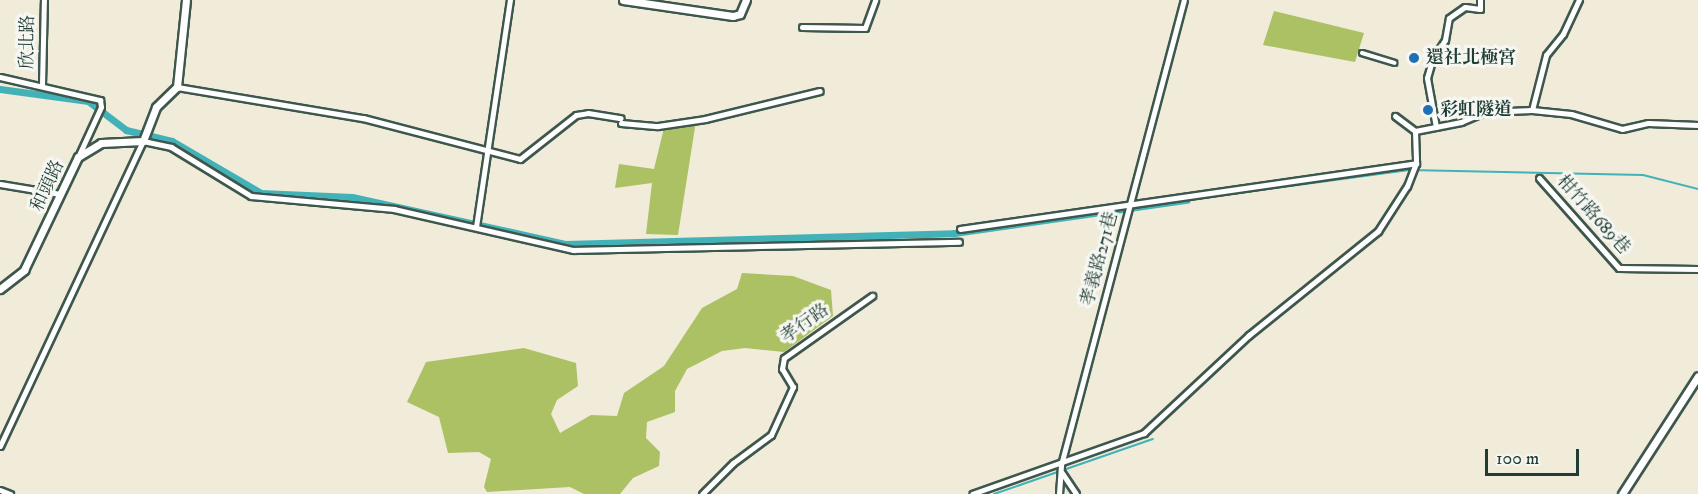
<!DOCTYPE html>
<meta charset="utf-8">
<style>
body{margin:0}
#map{position:relative;width:1698px;height:494px;overflow:hidden;background:#f0ecd9;font-family:"IM FELL DW Pica","Noto Serif TC",serif}
div>[style]{position:absolute}
[style*='--x']{left:calc(var(--x)*1px);top:calc(var(--y)*1px);width:calc(var(--w)*1px);rotate:calc(var(--a)*1deg)}
.green>*{inset:0;background:#acc064}
.stream>*{height:2px;margin:-1px;padding:0 1px;transform-origin:1px;border-radius:1px;background:#42b2b8}
.canal>*{height:7px;margin:-3.5px;padding:0 3.5px;transform-origin:3.5px;border-radius:3.5px;background:#42b2b8}
.roads{filter:drop-shadow(2px 0 #3e574d) drop-shadow(-2px 0 #3e574d) drop-shadow(0 2px #3e574d) drop-shadow(0 -2px #3e574d)}
.pedestrian>*{height:4px;margin:-2px;padding:0 2px;transform-origin:2px;border-radius:2px;background:#fff}
.minor>*{height:5px;margin:-2.5px;padding:0 2.5px;transform-origin:2.5px;border-radius:2.5px;background:#fff}
.tertiary>*{height:7px;margin:-3.5px;padding:0 3.5px;transform-origin:3.5px;border-radius:3.5px;background:#fff}
.dots>*{width:16px;height:16px;translate:-50% -50%;box-sizing:border-box;border:3px solid #f6f6f2;border-radius:50%}
span{translate:-50% -50%;white-space:nowrap;text-align:center;line-height:1.15;-webkit-text-stroke:6px #f6f6f2;paint-order:stroke}
.street-label{font-size:18px;color:#1f3d34}
.poi-label{font-size:18px;color:#1f3d34;font-weight:700}
.left{translate:0 -50%;text-align:left}
.scale{position:absolute;left:1485px;top:449px;width:94px;height:27px;box-sizing:border-box;border:3px solid #1f3d34;border-top:0;padding-left:8px;font-size:18px;line-height:21px;white-space:nowrap;color:#1f3d34;-webkit-text-stroke:4px #f6f6f2;paint-order:stroke}
</style>
<div id="map">
<div class="green">
<i style="clip-path:polygon(1274px 11px,1364px 33px,1355px 62px,1263px 45px)"></i>
<i style="clip-path:polygon(696px 121px,678px 235px,646px 234px,652px 183px,615px 188px,619px 164px,654px 169px,664px 128px)"></i>
<i style="clip-path:polygon(742px 273px,793px 276px,831px 290px,833px 316px,784px 352px,745px 348px,722px 351px,687px 369px,675px 391px,675px 412px,647px 422px,646px 438px,660px 452px,659px 466px,633px 478px,620px 494px,584px 494px,570px 487px,487px 492px,484px 487px,491px 459px,479px 452px,448px 453px,439px 417px,407px 402px,426px 362px,524px 348px,576px 363px,578px 386px,557px 400px,551px 414px,560px 433px,591px 415px,617px 416px,624px 393px,664px 366px,702px 308px,737px 289px)"></i>
</div>
<div class="stream">
<i style="--x:1187;--y:200;--w:224;--a:-7.7"></i>
<i style="--x:1409;--y:170;--w:234;--a:1.2"></i>
<i style="--x:1643;--y:175;--w:57;--a:14.3"></i>
<i style="--x:994;--y:494;--w:168;--a:-19.1"></i>
</div>
<div class="canal">
<i style="--x:0;--y:89;--w:89;--a:7.8"></i>
<i style="--x:88;--y:101;--w:48;--a:37.3"></i>
<i style="--x:126;--y:130;--w:47;--a:13.4"></i>
<i style="--x:172;--y:141;--w:103;--a:30.3"></i>
<i style="--x:261;--y:193;--w:91;--a:2.5"></i>
<i style="--x:352;--y:197;--w:218;--a:12.4"></i>
<i style="--x:565;--y:244;--w:389;--a:-1.6"></i>
<i style="--x:954;--y:233;--w:235;--a:-8.1"></i>
</div>
<div class="roads">
<div class="pedestrian">
<i style="--x:1362;--y:53;--w:34;--a:17"></i>
</div>
<div class="minor">
<i style="--x:802;--y:27;--w:63;--a:0.9"></i>
<i style="--x:865;--y:28;--w:30;--a:-70"></i>
<i style="--x:0;--y:77;--w:103;--a:13"></i>
<i style="--x:100;--y:100;--w:7;--a:82"></i>
<i style="--x:101;--y:107;--w:55;--a:114.7"></i>
<i style="--x:42;--y:85;--w:85;--a:-88.7"></i>
<i style="--x:177;--y:87;--w:189;--a:9.5"></i>
<i style="--x:363;--y:118;--w:162;--a:14.6"></i>
<i style="--x:520;--y:159;--w:71;--a:-38.2"></i>
<i style="--x:576;--y:115;--w:12;--a:-9"></i>
<i style="--x:588;--y:113;--w:33;--a:9"></i>
<i style="--x:1532;--y:110;--w:57;--a:-75.7"></i>
<i style="--x:1546;--y:55;--w:27;--a:-51"></i>
<i style="--x:1563;--y:34;--w:38;--a:-65"></i>
<i style="--x:1395;--y:116;--w:25;--a:37"></i>
<i style="--x:1415;--y:131;--w:32;--a:88"></i>
<i style="--x:621;--y:123;--w:37;--a:5"></i>
<i style="--x:658;--y:126;--w:48;--a:-8.5"></i>
<i style="--x:705;--y:119;--w:118;--a:-13.7"></i>
<i style="--x:1436;--y:127;--w:50;--a:-100.4"></i>
<i style="--x:1427;--y:78;--w:19;--a:-74"></i>
<i style="--x:1432;--y:60;--w:24;--a:-57"></i>
<i style="--x:1445;--y:40;--w:22;--a:-80"></i>
<i style="--x:1449;--y:18;--w:19;--a:-35"></i>
<i style="--x:1465;--y:7;--w:15;--a:8"></i>
<i style="--x:1480;--y:9;--w:9;--a:-90"></i>
<i style="--x:1415;--y:131;--w:47;--a:-11.1"></i>
<i style="--x:1461;--y:122;--w:25;--a:-23"></i>
<i style="--x:1484;--y:112;--w:48;--a:-2.4"></i>
<i style="--x:1532;--y:110;--w:39;--a:6"></i>
<i style="--x:1571;--y:114;--w:53;--a:16.4"></i>
<i style="--x:1622;--y:129;--w:27;--a:-13"></i>
<i style="--x:1648;--y:123;--w:50;--a:2.3"></i>
<i style="--x:1539;--y:178;--w:120;--a:48.4"></i>
<i style="--x:1619;--y:268;--w:79;--a:0.7"></i>
<i style="--x:0;--y:184;--w:61;--a:9.5"></i>
<i style="--x:476;--y:227;--w:230;--a:-81.5"></i>
<i style="--x:960;--y:229;--w:461;--a:-8.2"></i>
<i style="--x:1416;--y:163;--w:25;--a:111"></i>
<i style="--x:1407;--y:186;--w:54;--a:122.8"></i>
<i style="--x:1378;--y:231;--w:166;--a:141.1"></i>
<i style="--x:1249;--y:335;--w:144;--a:137"></i>
<i style="--x:1144;--y:433;--w:182;--a:160.5"></i>
<i style="--x:0;--y:446;--w:337;--a:-64.9"></i>
<i style="--x:143;--y:141;--w:29;--a:12"></i>
<i style="--x:171;--y:147;--w:94;--a:31.5"></i>
<i style="--x:251;--y:196;--w:144;--a:5.2"></i>
<i style="--x:394;--y:209;--w:184;--a:12.9"></i>
<i style="--x:573;--y:250;--w:386;--a:-1.2"></i>
<i style="--x:1062;--y:473;--w:25;--a:56"></i>
<i style="--x:0;--y:490;--w:11;--a:22"></i>
<i style="--x:702;--y:494;--w:44;--a:-45"></i>
<i style="--x:733;--y:463;--w:47;--a:-36.4"></i>
<i style="--x:771;--y:435;--w:53;--a:-65.4"></i>
<i style="--x:793;--y:387;--w:21;--a:-121"></i>
<i style="--x:782;--y:369;--w:11;--a:-80"></i>
<i style="--x:784;--y:358;--w:108;--a:-35.2"></i>
<i style="--x:1059;--y:494;--w:29;--a:-86"></i>
<i style="--x:1061;--y:465;--w:481;--a:-75.2"></i>
</div>
<div class="tertiary">
<i style="--x:623;--y:0;--w:111;--a:8.3"></i>
<i style="--x:733;--y:16;--w:7;--a:-16"></i>
<i style="--x:740;--y:14;--w:15;--a:-67"></i>
<i style="--x:0;--y:289;--w:31;--a:-38"></i>
<i style="--x:24;--y:270;--w:125;--a:-64.5"></i>
<i style="--x:78;--y:157;--w:27;--a:-31"></i>
<i style="--x:101;--y:143;--w:42;--a:-2.7"></i>
<i style="--x:143;--y:141;--w:36;--a:-69"></i>
<i style="--x:156;--y:107;--w:29;--a:-44"></i>
<i style="--x:177;--y:87;--w:87;--a:-84.1"></i>
<i style="--x:1622;--y:494;--w:140;--a:-57.2"></i>
</div>
</div>
<div class="dots">
<i style="left:1414px;top:58px;background:#1f6fb2"></i>
<i style="left:1428px;top:110px;background:#1f6fb2"></i>
</div>
<div class="street-label">
<span style="left:28px;top:42px;rotate:-89deg">欣北路</span>
<span style="left:48px;top:186px;rotate:-65deg">和頭路</span>
<span style="left:1593px;top:215px;rotate:48deg">柑竹路689巷</span>
<span style="left:1100px;top:259px;rotate:-75deg">孝義路271巷</span>
<span style="left:805px;top:324px;rotate:-35deg">孝行路</span>
</div>
<div class="poi-label">
<span class="left" style="left:1426px;top:58px">還社北極宮</span>
<span class="left" style="left:1440px;top:110px">彩虹隧道</span>
</div>
<div class="scale">100 m</div>
</div>
